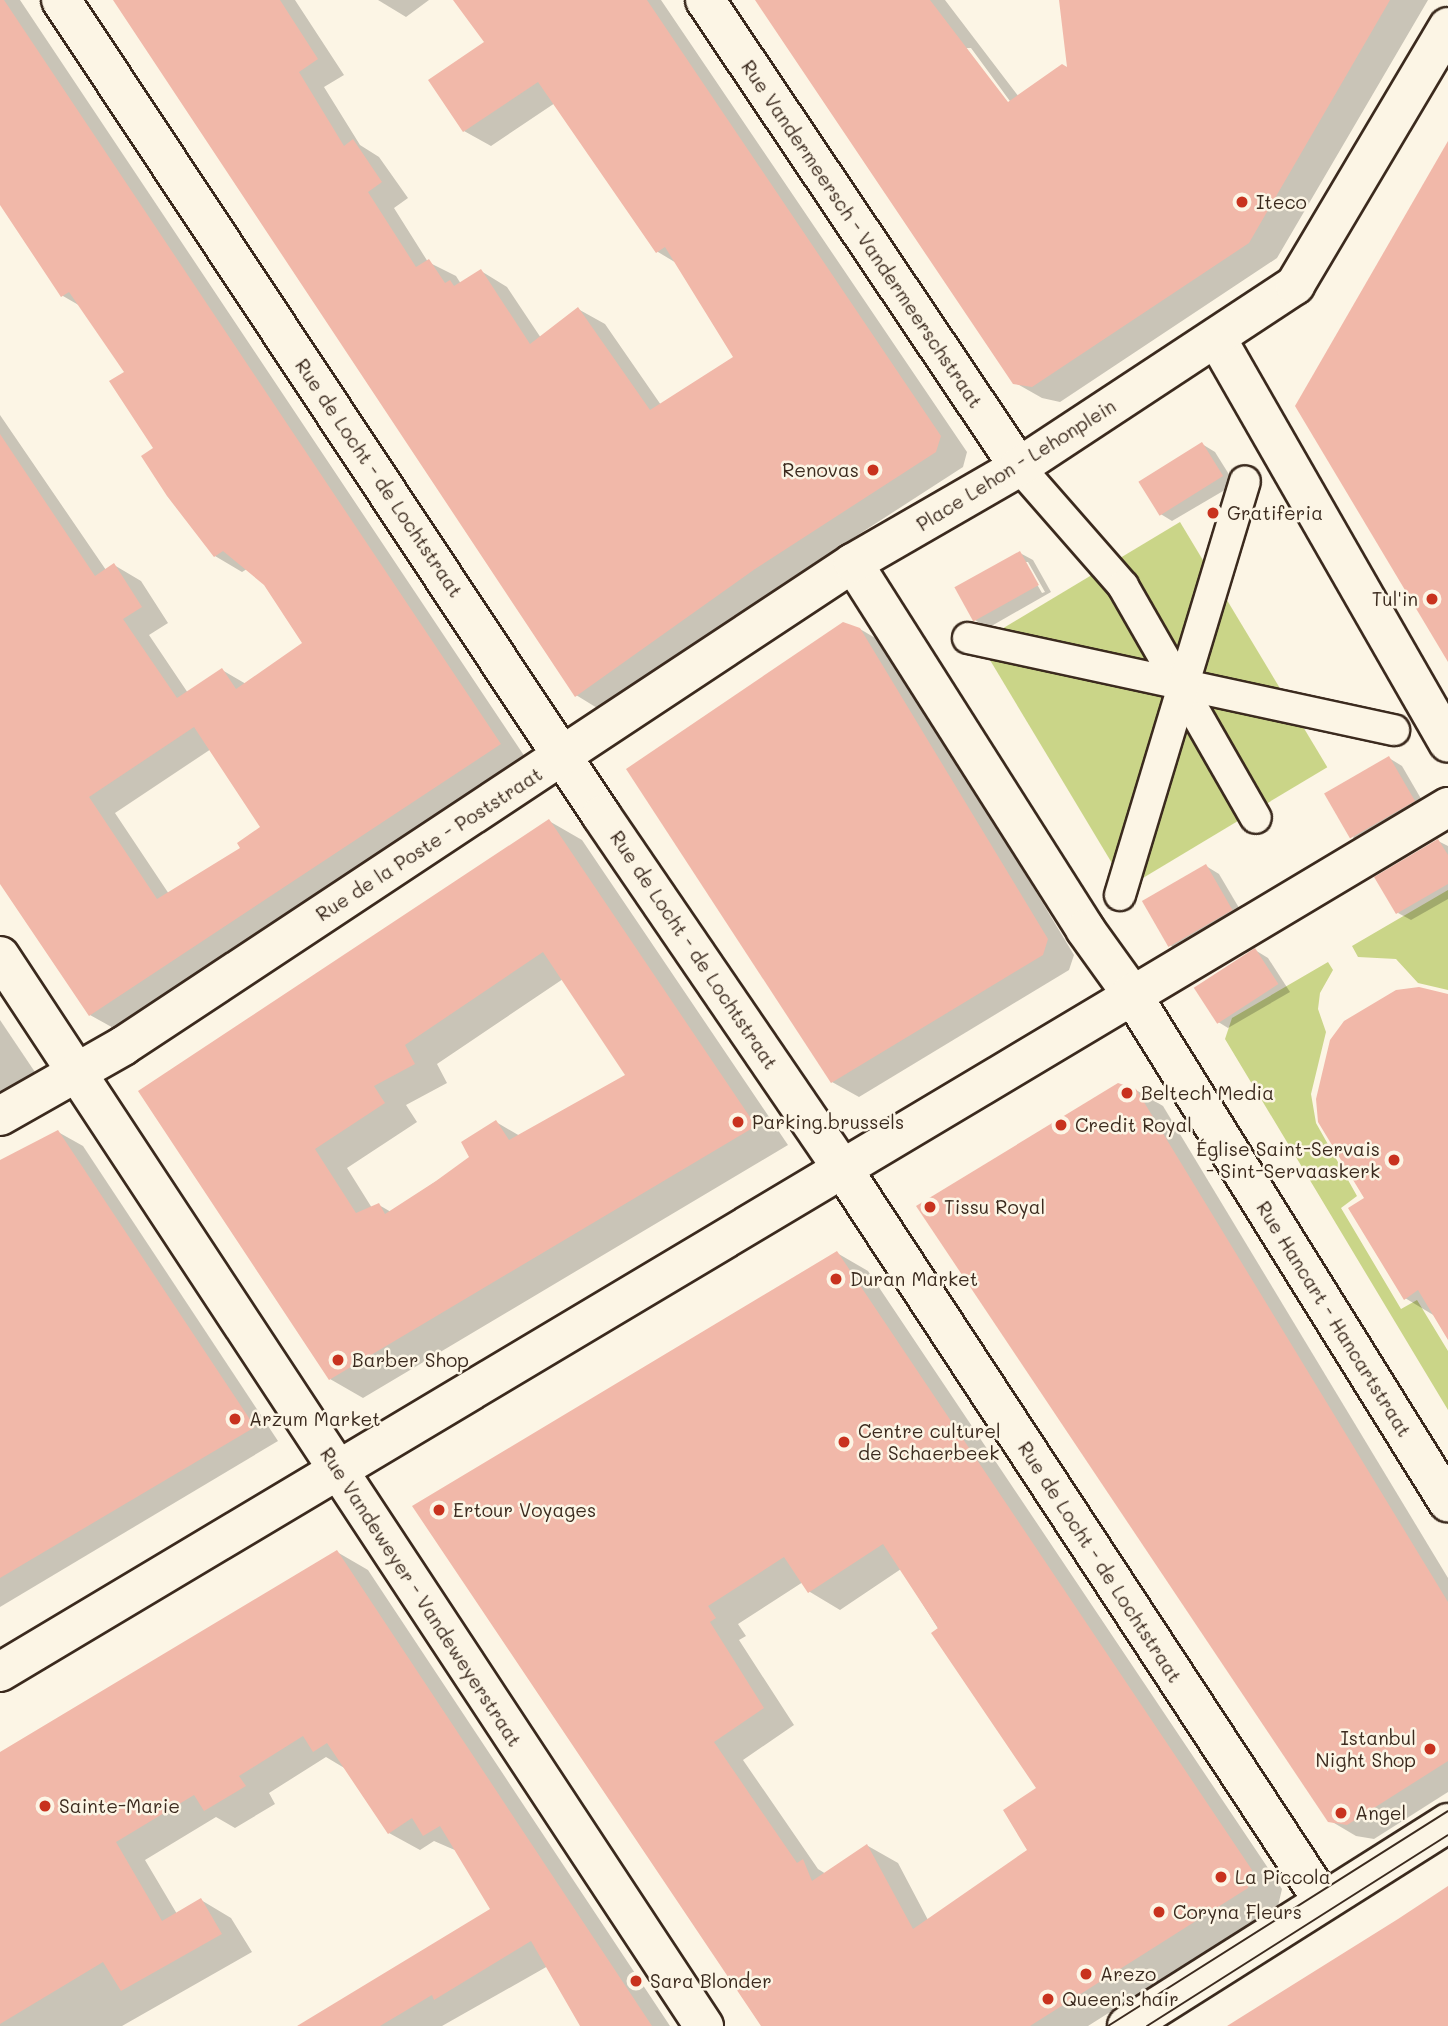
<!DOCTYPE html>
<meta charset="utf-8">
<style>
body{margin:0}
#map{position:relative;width:1448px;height:2026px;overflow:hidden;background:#fcf5e5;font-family:Mali,sans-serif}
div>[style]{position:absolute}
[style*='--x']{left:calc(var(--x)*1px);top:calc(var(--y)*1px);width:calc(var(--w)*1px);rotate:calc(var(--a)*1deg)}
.green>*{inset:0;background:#cad588;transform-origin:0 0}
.shadow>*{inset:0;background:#0003}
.building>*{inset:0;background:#f1b8a9;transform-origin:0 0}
.roads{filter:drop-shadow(2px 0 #3b2a1e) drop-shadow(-2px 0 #3b2a1e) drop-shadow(0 2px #3b2a1e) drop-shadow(0 -2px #3b2a1e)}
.pedestrian>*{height:30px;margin:-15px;padding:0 15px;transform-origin:15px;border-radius:15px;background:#fcf5e5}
.minor>*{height:38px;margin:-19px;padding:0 19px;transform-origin:19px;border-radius:19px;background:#fcf5e5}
.tertiary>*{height:38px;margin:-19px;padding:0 19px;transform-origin:19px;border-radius:19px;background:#fcf5e5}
.tram>*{height:2px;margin:-1px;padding:0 1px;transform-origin:1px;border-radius:1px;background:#3b2a1e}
.dots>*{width:19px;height:19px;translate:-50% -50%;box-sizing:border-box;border:4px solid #fcf5e5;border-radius:50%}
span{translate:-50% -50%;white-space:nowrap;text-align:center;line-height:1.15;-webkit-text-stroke:5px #fcf5e5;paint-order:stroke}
.poi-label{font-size:19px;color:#3b2a1e}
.left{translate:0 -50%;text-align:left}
.right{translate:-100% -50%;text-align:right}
.street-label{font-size:19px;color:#3b2a1e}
</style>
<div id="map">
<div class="green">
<i style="left:1180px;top:522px;width:286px;height:234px;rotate:59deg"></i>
<i style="clip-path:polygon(1448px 890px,1448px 990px,1418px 983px,1396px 959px,1358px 957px,1352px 946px)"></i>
<i style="clip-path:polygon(1328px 962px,1333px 970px,1320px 993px,1318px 1009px,1326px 1032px,1311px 1094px,1316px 1123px,1357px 1196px,1341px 1208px,1401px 1309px,1417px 1300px,1448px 1351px,1448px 1410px,1225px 1039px,1232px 1018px)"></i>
</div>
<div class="shadow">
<i style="clip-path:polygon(evenodd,0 0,20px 0,527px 760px,117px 1030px,90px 1015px,0 880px,0 415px,106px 570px,114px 565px,141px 581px,168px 623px,149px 635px,188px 693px,222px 670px,246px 684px,304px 644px,266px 584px,247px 569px,242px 572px,215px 556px,156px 448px,126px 372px,82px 307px,63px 296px,0 203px,0 0,211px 749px,263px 828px,243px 848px,169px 894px,115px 813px,211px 749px)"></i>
<i style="clip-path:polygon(114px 0,295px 0,344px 75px,324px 87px,360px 145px,379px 157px,408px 198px,394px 208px,428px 262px,456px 276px,461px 284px,481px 271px,507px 287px,541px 338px,578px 309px,605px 324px,661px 405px,735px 358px,678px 264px,658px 252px,555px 103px,491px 146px,464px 131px,486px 43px,456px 0,661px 0,967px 452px,963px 467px,782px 584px,602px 711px,576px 695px)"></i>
<i style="clip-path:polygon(378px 0,429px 0,406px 17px)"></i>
<i style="clip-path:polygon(evenodd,757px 0,945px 0,1019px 97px,1069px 70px,1060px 0,1428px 0,1277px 258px,1060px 402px,1042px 398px,1014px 382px,757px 0,966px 48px,971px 48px,1015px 108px,1012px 110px,966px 48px)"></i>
<i style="clip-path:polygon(1202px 444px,1215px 452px,1235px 484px,1172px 521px,1159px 513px)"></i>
<i style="clip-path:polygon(evenodd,1020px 553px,1033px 560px,1051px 592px,988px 628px,975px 620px,1020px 553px,1024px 562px,1028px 562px,1045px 592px,1042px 593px,1024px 562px)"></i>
<i style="clip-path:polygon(860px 629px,887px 645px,1074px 955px,1069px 970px,859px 1097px,832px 1082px)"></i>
<i style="clip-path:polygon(1389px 758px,1402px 766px,1427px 809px,1366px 846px,1353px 838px)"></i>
<i style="clip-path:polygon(evenodd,549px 821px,582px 840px,788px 1145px,363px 1398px,330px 1379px,140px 1092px,549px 821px,563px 979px,628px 1076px,520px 1136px,496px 1122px,472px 1157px,391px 1212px,379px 1205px,372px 1208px,347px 1168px,417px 1122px,406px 1105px,447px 1083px,437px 1064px,563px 979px)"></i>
<i style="clip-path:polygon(1438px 841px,1448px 846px,1448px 899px,1411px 920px,1398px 913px)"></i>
<i style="clip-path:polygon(1206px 866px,1219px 874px,1245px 918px,1184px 954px,1171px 946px)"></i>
<i style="clip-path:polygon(1255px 950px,1268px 958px,1290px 992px,1228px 1028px,1215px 1020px)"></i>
<i style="clip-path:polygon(1448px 996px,1448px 1336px,1435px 1316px,1405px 1298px,1366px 1198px)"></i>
<i style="clip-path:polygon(0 1020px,43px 1084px,0 1107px)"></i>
<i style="clip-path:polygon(1136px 1090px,1163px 1106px,1448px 1578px,1448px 1792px,1374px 1839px,1356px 1836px,1329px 1820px)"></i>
<i style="clip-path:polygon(58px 1132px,83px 1146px,278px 1441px,0 1607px,0 1162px)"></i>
<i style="clip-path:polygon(evenodd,837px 1253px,868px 1271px,1282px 1889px,1278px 1906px,1088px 2026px,762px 2026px,414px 1507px,837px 1253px,901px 1569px,1038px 1789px,1030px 1851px,928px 1920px,898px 1863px,868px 1846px,826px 1874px,818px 1869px,743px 1760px,794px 1725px,739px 1640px,746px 1636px,738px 1624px,803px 1582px,810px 1592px,840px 1610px,901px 1569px)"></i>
<i style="clip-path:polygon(337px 1552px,368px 1570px,670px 2026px,583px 2026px,548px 1966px,442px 2026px,299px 2026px,492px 1910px,457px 1851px,434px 1841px,420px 1850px,389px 1833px,346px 1769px,326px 1757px,269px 1793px,275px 1804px,235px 1828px,216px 1817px,145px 1860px,177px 1914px,201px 1900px,231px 1918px,252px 1952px,122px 2026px,0 2026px,0 1755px)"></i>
</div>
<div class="building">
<i style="clip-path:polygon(evenodd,0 0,4px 0,501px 744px,89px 1016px,0 884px,0 434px,95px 576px,114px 563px,142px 607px,123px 619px,177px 698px,222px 668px,236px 689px,302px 643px,264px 585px,223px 551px,214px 557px,167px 496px,141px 456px,153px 448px,109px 381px,124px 372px,69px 292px,61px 297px,0 205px,0 0,194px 727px,260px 827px,237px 843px,240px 848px,157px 899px,89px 797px,194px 727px)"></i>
<i style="clip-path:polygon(113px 0,280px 0,318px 59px,299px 72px,344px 146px,353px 139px,382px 182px,368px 192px,416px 267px,429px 259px,445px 283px,450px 280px,454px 286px,481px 269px,530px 344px,578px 307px,650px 410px,733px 357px,665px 247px,656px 253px,538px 82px,463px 132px,428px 80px,484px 42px,453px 0,647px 0,941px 436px,936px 452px,755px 569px,575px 697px)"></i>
<i style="clip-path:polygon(755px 0,930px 0,1008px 102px,1062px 64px,1067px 67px,1059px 0,1390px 0,1249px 243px,1032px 387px,1013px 384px)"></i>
<i style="clip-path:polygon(1448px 141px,1448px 662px,1295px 406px)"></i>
<i style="left:1202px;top:442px;width:40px;height:75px;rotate:58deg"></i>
<i style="left:1020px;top:551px;width:39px;height:75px;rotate:61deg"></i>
<i style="clip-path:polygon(843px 622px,860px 628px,1048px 939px,1043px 955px,831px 1083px,626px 769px)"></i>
<i style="left:1389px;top:756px;width:52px;height:75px;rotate:60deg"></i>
<i style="clip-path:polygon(evenodd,549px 819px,756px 1126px,329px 1380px,138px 1091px,549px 819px,543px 952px,625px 1075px,509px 1140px,496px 1120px,461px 1142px,469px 1157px,436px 1181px,385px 1214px,379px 1203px,356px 1213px,315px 1149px,385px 1103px,374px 1086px,415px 1064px,405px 1045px,543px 952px)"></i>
<i style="clip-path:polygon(1438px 839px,1448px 855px,1448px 884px,1396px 914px,1374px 877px)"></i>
<i style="left:1206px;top:864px;width:53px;height:74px;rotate:60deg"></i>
<i style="left:1255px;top:948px;width:43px;height:73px;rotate:57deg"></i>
<i style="clip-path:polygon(1419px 987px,1448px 994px,1448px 1340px,1418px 1290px,1404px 1300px,1348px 1208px,1364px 1198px,1318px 1122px,1316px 1099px,1330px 1040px,1344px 1021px,1396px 990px)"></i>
<i style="clip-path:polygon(1118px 1083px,1136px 1089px,1448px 1602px,1448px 1761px,1347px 1825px,1328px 1822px,916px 1206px)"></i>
<i style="clip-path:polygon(58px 1130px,255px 1427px,0 1578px,0 1160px)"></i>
<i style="clip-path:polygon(evenodd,837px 1251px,1252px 1870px,1248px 1888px,1030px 2026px,761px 2026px,412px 1506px,837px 1251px,883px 1544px,938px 1628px,931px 1633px,1036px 1788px,1003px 1810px,1027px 1850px,913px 1929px,867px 1844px,812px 1881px,803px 1859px,797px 1863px,714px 1742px,764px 1708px,710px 1622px,716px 1618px,708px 1606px,784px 1557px,808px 1593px,883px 1544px)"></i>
<i style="clip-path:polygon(337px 1550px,652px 2026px,580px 2026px,531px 1941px,434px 2000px,432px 1995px,380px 2026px,297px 2026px,490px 1909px,440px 1826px,423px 1836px,412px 1818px,388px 1834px,327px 1743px,313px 1752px,303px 1736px,239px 1776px,246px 1786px,204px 1811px,194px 1795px,116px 1842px,162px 1921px,201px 1898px,222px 1934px,121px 1991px,103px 1962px,0 2024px,0 1752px)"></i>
<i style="clip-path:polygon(1448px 1886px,1448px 2026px,1227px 2026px,1398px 1919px)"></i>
</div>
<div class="roads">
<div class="pedestrian">
<i style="--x:1019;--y:467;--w:158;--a:48.8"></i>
<i style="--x:1123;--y:586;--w:267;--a:60.2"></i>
<i style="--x:968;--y:638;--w:436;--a:12.2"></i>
<i style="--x:1120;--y:895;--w:432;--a:-73.2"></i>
</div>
<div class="minor">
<i style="--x:61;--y:0;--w:978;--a:56.47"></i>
<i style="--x:601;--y:815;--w:431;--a:55.7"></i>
<i style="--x:844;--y:1171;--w:873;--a:56.73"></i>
<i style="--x:705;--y:0;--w:563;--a:56.08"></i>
<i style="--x:1217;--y:339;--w:465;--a:60.2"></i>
<i style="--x:853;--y:563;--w:433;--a:57.6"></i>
<i style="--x:1085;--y:929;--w:79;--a:54.3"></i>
<i style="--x:1131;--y:993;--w:600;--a:58.09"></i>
<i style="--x:0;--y:956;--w:1281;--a:56.66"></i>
<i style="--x:0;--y:1116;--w:142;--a:-29.6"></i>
<i style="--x:123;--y:1046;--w:875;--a:-33.49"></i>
<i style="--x:853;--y:563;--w:192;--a:-30"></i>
<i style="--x:1019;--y:467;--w:331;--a:-33.4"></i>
<i style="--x:1295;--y:285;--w:300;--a:-59.3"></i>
<i style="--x:0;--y:1672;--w:1687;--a:-30.85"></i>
</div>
<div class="tertiary">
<i style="--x:1127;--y:2026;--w:380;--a:-32.3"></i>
</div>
</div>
<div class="tram">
<i style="--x:1108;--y:2026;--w:402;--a:-32.3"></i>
<i style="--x:1147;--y:2026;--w:356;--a:-32.4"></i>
</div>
<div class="dots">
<i style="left:1242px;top:202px;background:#c8321e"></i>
<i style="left:873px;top:470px;background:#c8321e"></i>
<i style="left:1213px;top:513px;background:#c8321e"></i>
<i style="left:1432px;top:599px;background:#c8321e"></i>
<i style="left:1127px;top:1093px;background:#c8321e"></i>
<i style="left:738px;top:1122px;background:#c8321e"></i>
<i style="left:1061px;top:1125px;background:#c8321e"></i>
<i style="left:1394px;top:1160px;background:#c8321e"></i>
<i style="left:930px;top:1207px;background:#c8321e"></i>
<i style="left:836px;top:1279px;background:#c8321e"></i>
<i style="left:338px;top:1360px;background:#c8321e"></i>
<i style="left:235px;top:1419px;background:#c8321e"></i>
<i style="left:844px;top:1442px;background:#c8321e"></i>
<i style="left:439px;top:1510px;background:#c8321e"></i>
<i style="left:1430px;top:1749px;background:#c8321e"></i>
<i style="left:45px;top:1806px;background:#c8321e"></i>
<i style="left:1341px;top:1813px;background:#c8321e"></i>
<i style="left:1221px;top:1877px;background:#c8321e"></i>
<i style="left:1159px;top:1912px;background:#c8321e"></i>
<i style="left:1086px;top:1974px;background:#c8321e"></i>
<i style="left:636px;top:1981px;background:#c8321e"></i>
<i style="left:1048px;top:1999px;background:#c8321e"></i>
</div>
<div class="poi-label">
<span class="left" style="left:1256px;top:202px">Iteco</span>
<span class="right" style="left:859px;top:470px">Renovas</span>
<span class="left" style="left:1227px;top:513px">Gratiferia</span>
<span class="right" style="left:1418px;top:599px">Tul'in</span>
<span class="left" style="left:1141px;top:1093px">Beltech Media</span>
<span class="left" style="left:752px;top:1122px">Parking.brussels</span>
<span class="left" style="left:1075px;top:1125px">Credit Royal</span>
<span class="right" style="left:1380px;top:1160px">Église Saint-Servais<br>- Sint-Servaaskerk</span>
<span class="left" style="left:944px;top:1207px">Tissu Royal</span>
<span class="left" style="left:850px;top:1279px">Duran Market</span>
<span class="left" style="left:352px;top:1360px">Barber Shop</span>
<span class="left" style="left:249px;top:1419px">Arzum Market</span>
<span class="left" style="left:858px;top:1442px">Centre culturel<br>de Schaerbeek</span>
<span class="left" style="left:453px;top:1510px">Ertour Voyages</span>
<span class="right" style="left:1416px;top:1749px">Istanbul<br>Night Shop</span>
<span class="left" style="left:59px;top:1806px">Sainte-Marie</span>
<span class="left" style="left:1355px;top:1813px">Angel</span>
<span class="left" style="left:1235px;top:1877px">La Piccola</span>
<span class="left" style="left:1173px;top:1912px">Coryna Fleurs</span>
<span class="left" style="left:1100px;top:1974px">Arezo</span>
<span class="left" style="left:650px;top:1981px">Sara Blonder</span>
<span class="left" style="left:1062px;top:1999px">Queen's hair</span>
</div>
<div class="street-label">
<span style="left:862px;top:234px;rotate:56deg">Rue Vandermeersch - Vandermeerschstraat</span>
<span style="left:1016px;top:465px;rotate:-32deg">Place Lehon - Lehonplein</span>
<span style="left:379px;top:478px;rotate:56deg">Rue de Locht - de Lochtstraat</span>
<span style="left:429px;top:844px;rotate:-33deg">Rue de la Poste - Poststraat</span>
<span style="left:694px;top:950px;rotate:56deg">Rue de Locht - de Lochtstraat</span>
<span style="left:1334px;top:1319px;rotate:58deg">Rue Hancart - Hancartstraat</span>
<span style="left:1100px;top:1562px;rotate:57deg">Rue de Locht - de Lochtstraat</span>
<span style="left:421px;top:1597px;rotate:57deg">Rue Vandeweyer - Vandeweyerstraat</span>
</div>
</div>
